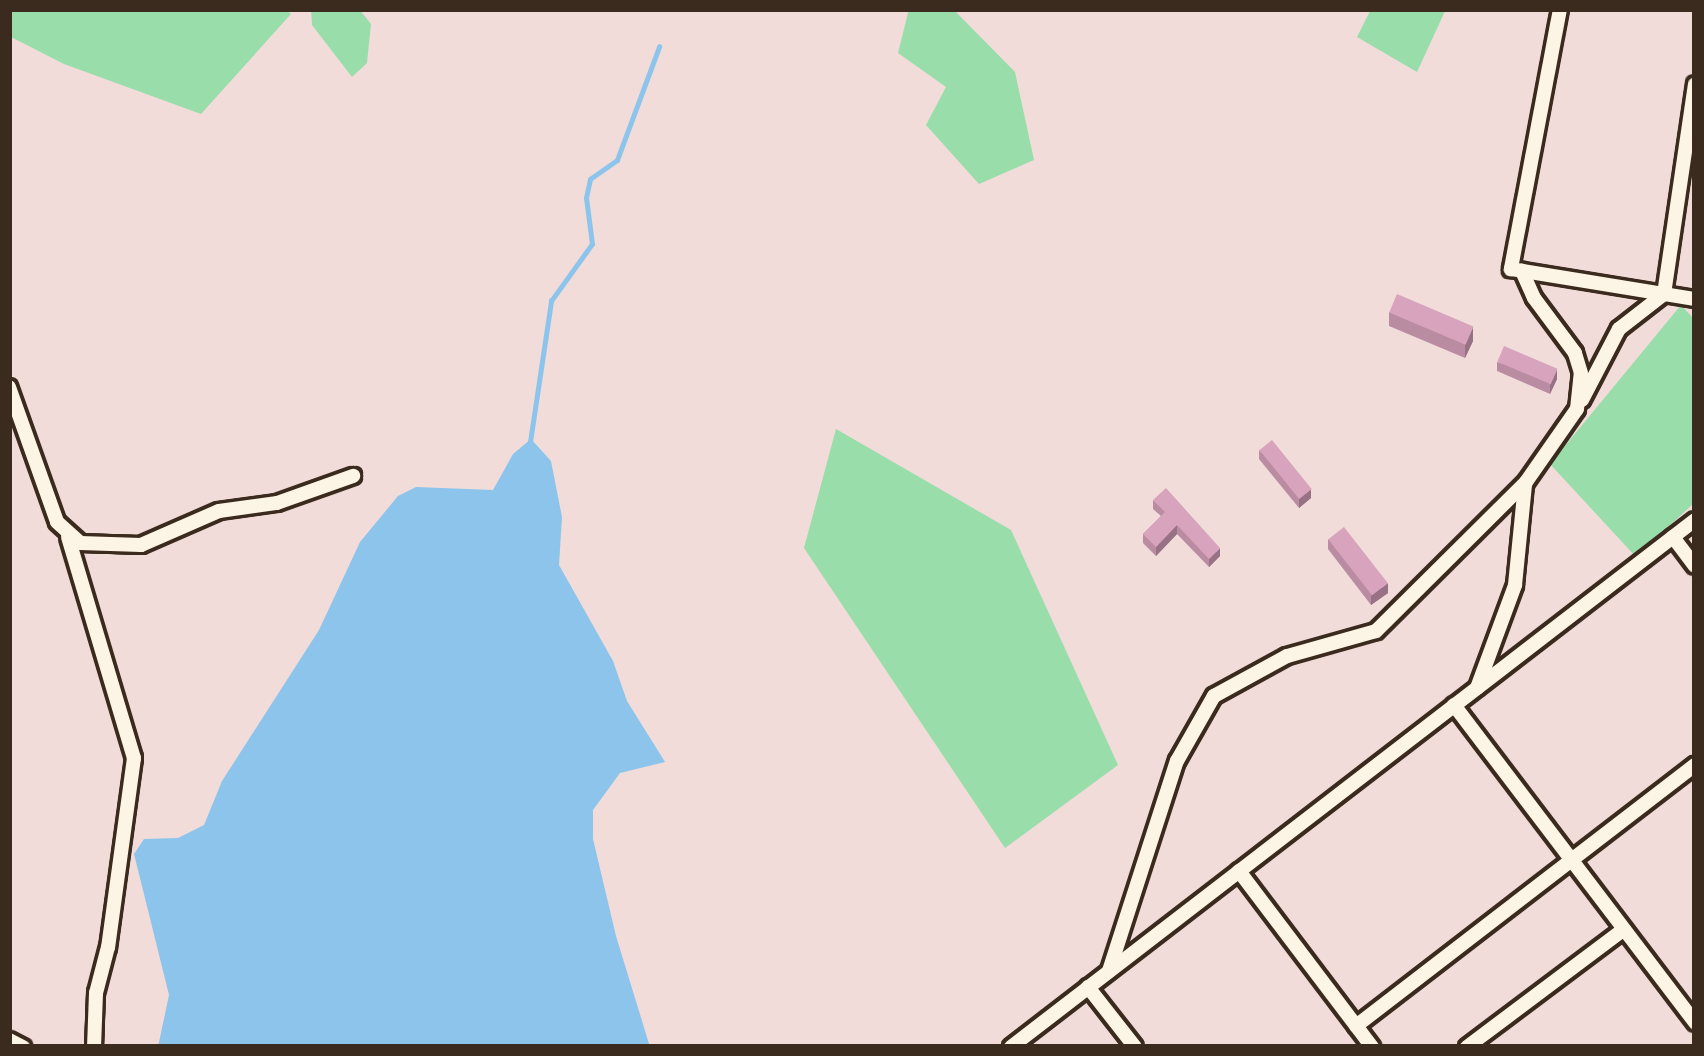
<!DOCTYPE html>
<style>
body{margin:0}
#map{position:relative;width:1704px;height:1056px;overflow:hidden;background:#f1dcd9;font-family:"Comic Neue",sans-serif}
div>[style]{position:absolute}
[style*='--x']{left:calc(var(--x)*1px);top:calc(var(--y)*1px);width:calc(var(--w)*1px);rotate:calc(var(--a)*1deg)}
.green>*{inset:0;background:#98ddaa}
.water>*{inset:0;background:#8dc4eb}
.stream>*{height:4.5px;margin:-2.25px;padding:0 2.25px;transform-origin:2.25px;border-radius:2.25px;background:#8dc4eb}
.roads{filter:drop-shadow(3px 0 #3b2a1e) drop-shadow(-3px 0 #3b2a1e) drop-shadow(0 3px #3b2a1e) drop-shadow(0 -3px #3b2a1e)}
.minor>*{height:14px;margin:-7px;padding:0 7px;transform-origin:7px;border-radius:7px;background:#fcf5e5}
.wall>*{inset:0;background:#ba8ca2}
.shaded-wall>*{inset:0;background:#977284}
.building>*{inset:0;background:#d8a3bc;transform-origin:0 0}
span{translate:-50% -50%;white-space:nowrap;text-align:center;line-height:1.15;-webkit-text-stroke:9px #fcf5e5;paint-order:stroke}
.frame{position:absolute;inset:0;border:12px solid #3b2a1e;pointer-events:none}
</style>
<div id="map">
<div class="green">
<i style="clip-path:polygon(9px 9px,285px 9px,291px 14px,201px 114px,64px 64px,9px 36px)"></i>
<i style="clip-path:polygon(311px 9px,359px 9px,371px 24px,367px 63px,352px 77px,312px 25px)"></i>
<i style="clip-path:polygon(909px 9px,953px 9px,1015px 72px,1034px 160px,979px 184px,926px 125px,946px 87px,898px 53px)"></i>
<i style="clip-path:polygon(1371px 9px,1446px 9px,1417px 72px,1357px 37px)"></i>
<i style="clip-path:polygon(1681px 305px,1695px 320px,1695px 502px,1636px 557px,1550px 464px)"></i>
<i style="clip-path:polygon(836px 429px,1011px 530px,1118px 765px,1005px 848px,804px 548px)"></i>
</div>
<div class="water">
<i style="clip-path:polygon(531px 439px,551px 461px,562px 517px,559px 565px,613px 661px,627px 701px,665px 762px,620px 773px,593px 810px,593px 839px,616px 936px,650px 1047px,158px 1047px,169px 995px,134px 854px,144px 839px,178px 838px,204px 825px,222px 781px,319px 630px,360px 542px,398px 496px,416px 487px,493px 490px,513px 454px)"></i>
</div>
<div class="stream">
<i style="--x:530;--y:442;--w:143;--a:-81.5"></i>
<i style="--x:551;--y:301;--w:70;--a:-54.3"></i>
<i style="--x:592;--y:244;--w:46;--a:-97.4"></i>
<i style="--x:586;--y:198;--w:19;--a:-78"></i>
<i style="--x:590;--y:179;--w:33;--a:-35"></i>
<i style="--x:617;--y:160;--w:121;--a:-69.6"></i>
</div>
<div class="roads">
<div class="minor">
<i style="--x:1560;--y:9;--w:265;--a:100.7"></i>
<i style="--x:1511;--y:269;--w:186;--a:9.3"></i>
<i style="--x:9;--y:387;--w:143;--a:70.4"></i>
<i style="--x:57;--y:522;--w:31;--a:42"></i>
<i style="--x:80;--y:543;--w:61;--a:1.9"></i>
<i style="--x:141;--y:545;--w:85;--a:-23.6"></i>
<i style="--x:219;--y:511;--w:59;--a:-7.9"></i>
<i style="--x:277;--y:503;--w:81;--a:-19.6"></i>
<i style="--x:1582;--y:400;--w:80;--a:-62.5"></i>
<i style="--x:1619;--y:329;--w:57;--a:-37.9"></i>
<i style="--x:1664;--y:294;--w:212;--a:-81.6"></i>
<i style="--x:68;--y:537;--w:231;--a:73.4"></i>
<i style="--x:134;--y:758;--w:191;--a:97.8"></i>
<i style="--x:108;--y:947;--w:48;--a:104.6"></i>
<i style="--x:96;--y:993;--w:54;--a:92.1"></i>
<i style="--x:1673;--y:537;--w:36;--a:53"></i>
<i style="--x:1477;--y:688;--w:110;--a:-69.7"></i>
<i style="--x:1515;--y:585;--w:101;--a:-84.3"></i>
<i style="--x:1454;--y:705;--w:399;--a:52.8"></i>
<i style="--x:1239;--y:871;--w:221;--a:52.9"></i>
<i style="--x:1109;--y:971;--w:221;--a:-72.1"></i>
<i style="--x:1177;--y:761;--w:75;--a:-60.4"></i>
<i style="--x:1214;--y:696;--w:83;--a:-28.7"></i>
<i style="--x:1287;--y:656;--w:92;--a:-15.7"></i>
<i style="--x:1376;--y:631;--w:211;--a:-44.8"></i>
<i style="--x:1526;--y:482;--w:89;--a:-55.1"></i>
<i style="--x:1577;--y:409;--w:36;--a:-84"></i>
<i style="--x:1581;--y:373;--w:21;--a:-107"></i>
<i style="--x:1575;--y:353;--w:69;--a:-126.7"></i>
<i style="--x:1534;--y:298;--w:30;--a:-114"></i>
<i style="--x:1088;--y:987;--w:76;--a:51.9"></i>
<i style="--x:1356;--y:1026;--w:428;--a:-37.6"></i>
<i style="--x:9;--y:1040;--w:16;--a:27"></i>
<i style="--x:1011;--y:1047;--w:863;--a:-37.61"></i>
<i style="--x:1467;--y:1047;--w:196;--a:-36.9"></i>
</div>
</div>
<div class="wall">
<i style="clip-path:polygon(1389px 312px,1473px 341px,1465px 358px,1389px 326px)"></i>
<i style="clip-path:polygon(1497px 362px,1557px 379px,1550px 394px,1497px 371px)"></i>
<i style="clip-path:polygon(1259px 450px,1311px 498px,1299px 508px,1259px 459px)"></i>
<i style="clip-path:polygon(1153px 500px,1220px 556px,1209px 567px,1177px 534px,1156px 556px,1143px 543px,1143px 534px,1161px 516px,1153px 509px)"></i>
<i style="clip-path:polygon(1328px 539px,1388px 593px,1371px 605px,1328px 549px)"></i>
</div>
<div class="shaded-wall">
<i style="clip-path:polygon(1473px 327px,1473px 341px,1465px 358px,1465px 344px)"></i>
<i style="clip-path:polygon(1557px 369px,1557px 379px,1550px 394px,1550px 385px)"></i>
<i style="clip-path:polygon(1311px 489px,1311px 498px,1299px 508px,1299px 499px)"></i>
<i style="clip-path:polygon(1177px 525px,1177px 534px,1156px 556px,1156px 547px)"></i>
<i style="clip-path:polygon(1220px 548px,1220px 556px,1209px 567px,1209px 559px)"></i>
<i style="clip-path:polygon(1388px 583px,1388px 593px,1371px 605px,1371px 596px)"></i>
</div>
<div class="building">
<i style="left:1397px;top:294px;width:83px;height:20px;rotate:23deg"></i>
<i style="left:1504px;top:346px;width:58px;height:17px;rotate:23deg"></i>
<i style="left:1272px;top:440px;width:63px;height:16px;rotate:51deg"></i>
<i style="clip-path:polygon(1166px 488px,1220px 548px,1209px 559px,1177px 525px,1156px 547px,1143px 534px,1165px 512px,1153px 500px)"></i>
<i style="left:1344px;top:527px;width:71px;height:20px;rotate:52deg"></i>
</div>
<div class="frame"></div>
</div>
